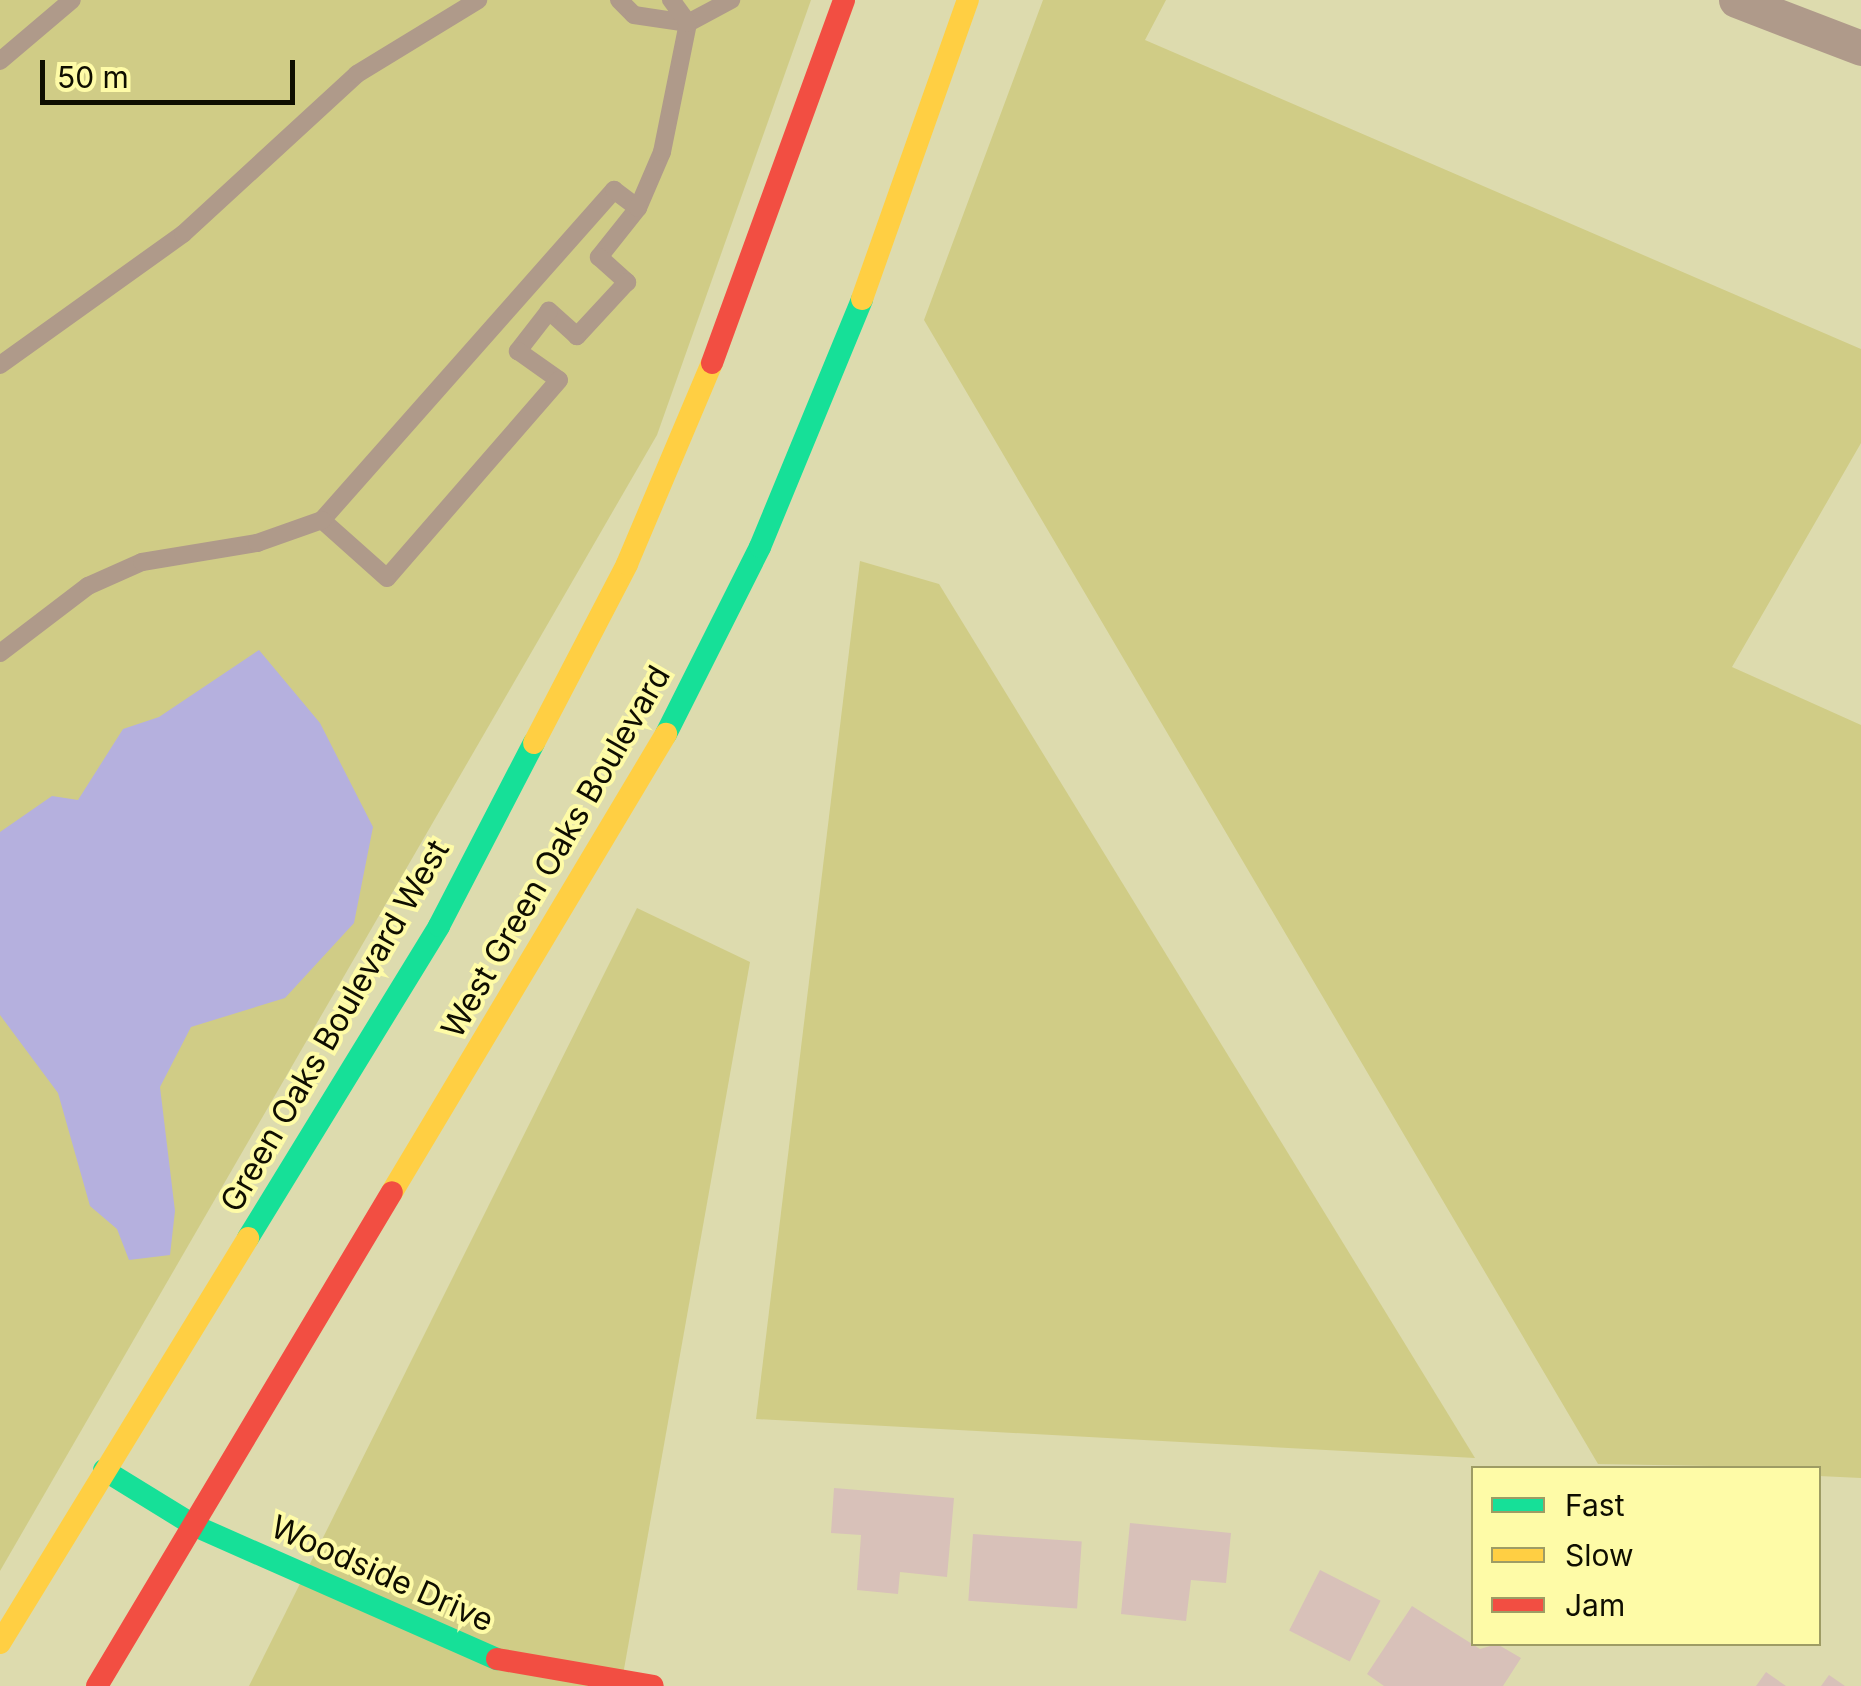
<!DOCTYPE html>
<style>
body{margin:0}
#map{position:relative;width:1861px;height:1686px;overflow:hidden;background:#dddbae;font-family:Inter,sans-serif}
div>[style]{position:absolute}
[style*='--x']{left:calc(var(--x)*1px);top:calc(var(--y)*1px);width:calc(var(--w)*1px);rotate:calc(var(--a)*1deg)}
.green>*{inset:0;background:#d0cc86}
.water>*{inset:0;background:#b5b0de}
.building>*{inset:0;background:#d8c1b9;transform-origin:0 0}
.lane>*{height:18px;margin:-9px;padding:0 9px;transform-origin:9px;border-radius:9px;background:#af9a8a}
.street>*{height:35px;margin:-17.5px;padding:0 17.5px;transform-origin:17.5px;border-radius:17.5px;background:#af9a8a}
.fast>*{height:22px;margin:-11px;padding:0 11px;transform-origin:11px;border-radius:11px;background:#16e098}
.slow>*{height:22px;margin:-11px;padding:0 11px;transform-origin:11px;border-radius:11px;background:#ffcf43}
.jam>*{height:22px;margin:-11px;padding:0 11px;transform-origin:11px;border-radius:11px;background:#f24e42}
span{translate:-50% -50%;white-space:nowrap;text-align:center;line-height:1.15;-webkit-text-stroke:8px #fefba7;paint-order:stroke}
.street-label{font-size:32px;color:#0f0e00}
.legend{position:absolute;left:1471px;top:1466px;width:350px;height:180px;box-sizing:border-box;background:#fefba7;border:2px solid #9e9c64;margin:0;padding:12px 18px;list-style:none;font-size:30px;color:#0f0e00}
.legend li{display:flex;align-items:center;gap:20px;height:50px}
.legend b{width:50px;border:2px solid #9e9c64}
.scale{position:absolute;left:40px;top:60px;width:255px;height:45px;box-sizing:border-box;border:5px solid #0f0e00;border-top:0;padding-left:12px;font-size:30px;line-height:35px;white-space:nowrap;color:#0f0e00;-webkit-text-stroke:8px #fefba7;paint-order:stroke}
</style>
<div id="map">
<div class="green">
<i style="clip-path:polygon(0 0,811px 0,657px 435px,0 1571px)"></i>
<i style="clip-path:polygon(1043px 0,1166px 0,1145px 40px,1861px 349px,1861px 443px,1732px 667px,1861px 725px,1861px 1478px,1819px 1476px,1818px 1468px,1598px 1464px,924px 320px)"></i>
<i style="clip-path:polygon(860px 561px,939px 584px,1475px 1458px,756px 1419px)"></i>
<i style="clip-path:polygon(637px 908px,750px 962px,621px 1686px,249px 1686px)"></i>
</div>
<div class="water">
<i style="clip-path:polygon(259px 650px,320px 723px,373px 827px,354px 923px,285px 998px,191px 1027px,160px 1087px,175px 1211px,170px 1255px,129px 1260px,117px 1229px,90px 1206px,58px 1093px,0 1015px,0 832px,52px 796px,78px 800px,123px 729px,159px 717px)"></i>
</div>
<div class="building">
<i style="clip-path:polygon(834px 1488px,954px 1498px,947px 1577px,900px 1572px,898px 1594px,857px 1590px,861px 1535px,831px 1533px)"></i>
<i style="clip-path:polygon(1130px 1523px,1231px 1533px,1226px 1583px,1191px 1580px,1186px 1621px,1121px 1614px)"></i>
<i style="left:973px;top:1534px;width:109px;height:67px;rotate:4deg"></i>
<i style="left:1320px;top:1570px;width:68px;height:68px;rotate:27deg"></i>
<i style="clip-path:polygon(1412px 1606px,1480px 1649px,1497px 1644px,1521px 1658px,1503px 1686px,1384px 1686px,1367px 1674px)"></i>
<i style="clip-path:polygon(1766px 1672px,1786px 1686px,1756px 1686px)"></i>
<i style="clip-path:polygon(1829px 1675px,1845px 1686px,1821px 1686px)"></i>
</div>
<div class="lane">
<i style="--x:619;--y:0;--w:21;--a:45"></i>
<i style="--x:634;--y:15;--w:55;--a:8.4"></i>
<i style="--x:688;--y:23;--w:49;--a:-28.1"></i>
<i style="--x:0;--y:61;--w:94;--a:-40.3"></i>
<i style="--x:638;--y:208;--w:63;--a:128.5"></i>
<i style="--x:599;--y:257;--w:38;--a:42"></i>
<i style="--x:627;--y:282;--w:74;--a:132.8"></i>
<i style="--x:577;--y:336;--w:38;--a:-138"></i>
<i style="--x:549;--y:311;--w:51;--a:127.8"></i>
<i style="--x:518;--y:351;--w:50;--a:35.3"></i>
<i style="--x:559;--y:380;--w:262;--a:131"></i>
<i style="--x:387;--y:578;--w:87;--a:-138.3"></i>
<i style="--x:322;--y:520;--w:441;--a:-48.5"></i>
<i style="--x:614;--y:190;--w:30;--a:37"></i>
<i style="--x:638;--y:208;--w:61;--a:-66.8"></i>
<i style="--x:662;--y:152;--w:132;--a:-78.6"></i>
<i style="--x:688;--y:23;--w:29;--a:-126"></i>
<i style="--x:0;--y:365;--w:225;--a:-35.6"></i>
<i style="--x:183;--y:234;--w:236;--a:-42.6"></i>
<i style="--x:357;--y:74;--w:142;--a:-31.4"></i>
<i style="--x:0;--y:653;--w:111;--a:-37.3"></i>
<i style="--x:88;--y:586;--w:59;--a:-24"></i>
<i style="--x:142;--y:562;--w:117;--a:-9.4"></i>
<i style="--x:257;--y:543;--w:69;--a:-19.5"></i>
</div>
<div class="street">
<i style="--x:1736;--y:0;--w:134;--a:21"></i>
</div>
<div class="fast">
<i style="--x:666;--y:734;--w:209;--a:-63.3"></i>
<i style="--x:760;--y:547;--w:268;--a:-67.6"></i>
<i style="--x:248;--y:1238;--w:366;--a:-58.5"></i>
<i style="--x:439;--y:926;--w:206;--a:-62.6"></i>
<i style="--x:104;--y:1470;--w:107;--a:31.6"></i>
<i style="--x:195;--y:1526;--w:330;--a:23.8"></i>
</div>
<div class="slow">
<i style="--x:862;--y:299;--w:317;--a:-70.5"></i>
<i style="--x:534;--y:743;--w:202;--a:-62.5"></i>
<i style="--x:627;--y:564;--w:218;--a:-67.1"></i>
<i style="--x:392;--y:1192;--w:534;--a:-59.11"></i>
<i style="--x:0;--y:1643;--w:475;--a:-58.5"></i>
</div>
<div class="jam">
<i style="--x:712;--y:363;--w:386;--a:-70"></i>
<i style="--x:497;--y:1659;--w:158;--a:9.8"></i>
<i style="--x:97;--y:1686;--w:575;--a:-59.16"></i>
</div>
<div class="street-label">
<span style="left:556px;top:852px;rotate:-60deg">West Green Oaks Boulevard</span>
<span style="left:335px;top:1026px;rotate:-60deg">Green Oaks Boulevard West</span>
<span style="left:382px;top:1574px;rotate:24deg">Woodside Drive</span>
</div>
<ul class="legend">
<li><b style="height:12px;background:#16e098"></b>Fast</li>
<li><b style="height:12px;background:#ffcf43"></b>Slow</li>
<li><b style="height:12px;background:#f24e42"></b>Jam</li>
</ul>
<div class="scale">50 m</div>
</div>
